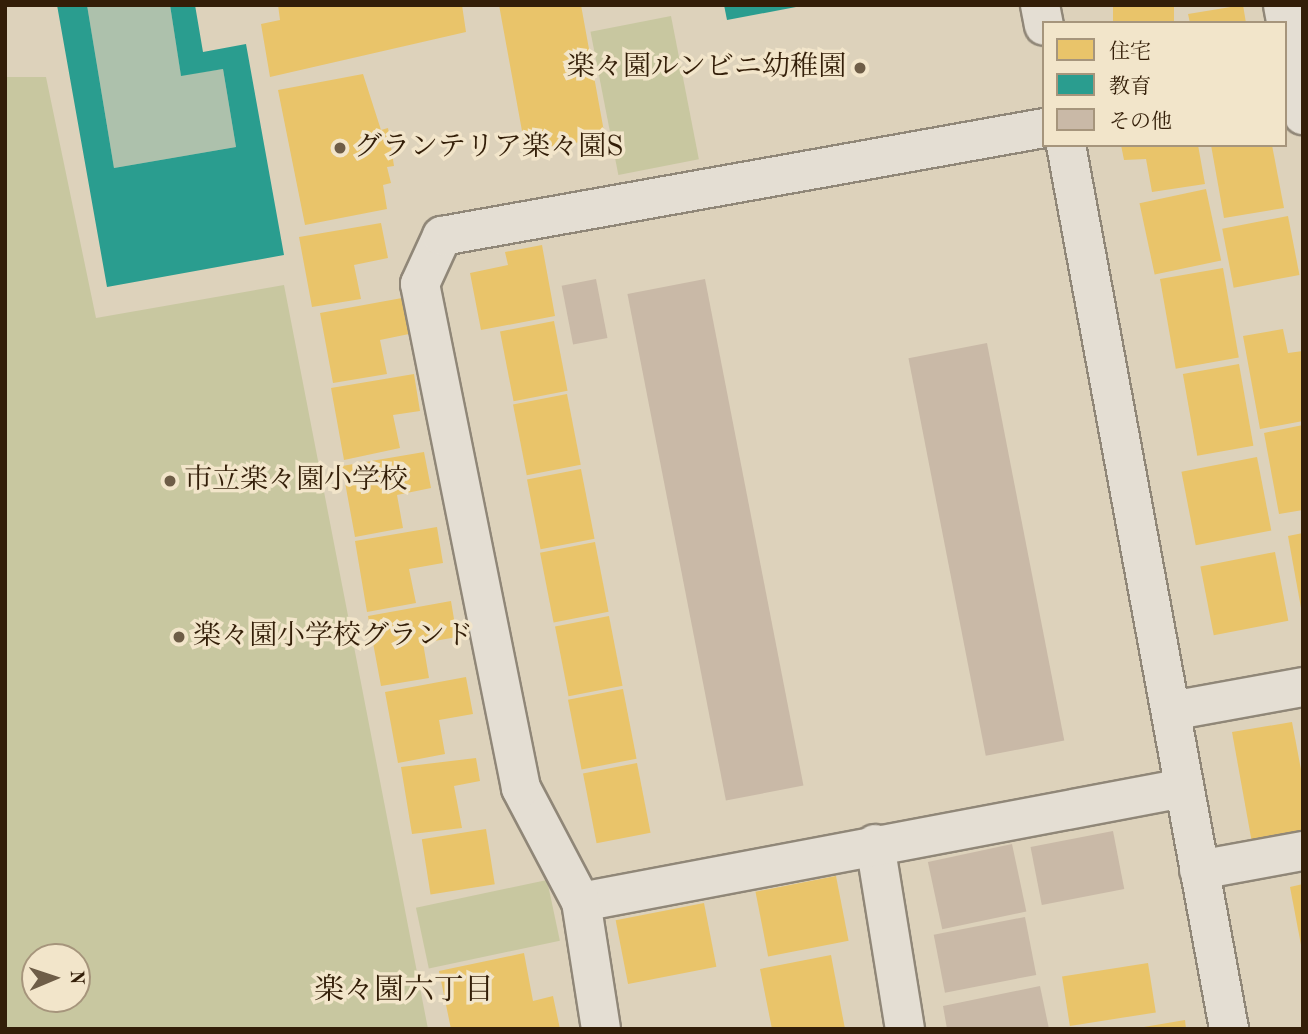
<!DOCTYPE html>
<meta charset="utf-8">
<style>
body{margin:0}
#map{position:relative;width:1308px;height:1034px;overflow:hidden;background:#ddd2bb;font-family:"Old Standard TT","Noto Serif JP",serif}
div>[style]{position:absolute}
[style*='--x']{left:calc(var(--x)*1px);top:calc(var(--y)*1px);width:calc(var(--w)*1px);rotate:calc(var(--a)*1deg)}
.green>*{inset:0;background:#c8c7a0;transform-origin:0 0}
.water>*{inset:0;background:#adc1ac}
.homes>*{inset:0;background:#e9c46a;transform-origin:0 0}
.schools>*{inset:0;background:#2a9d8f}
.building>*{inset:0;background:#c9b9a7;transform-origin:0 0}
.roads{filter:drop-shadow(2px 0 #908778) drop-shadow(-2px 0 #908778) drop-shadow(0 2px #908778) drop-shadow(0 -2px #908778)}
.minor>*{height:38px;margin:-19px;padding:0 19px;transform-origin:19px;border-radius:19px;background:#e4ded3}
.tertiary>*{height:38px;margin:-19px;padding:0 19px;transform-origin:19px;border-radius:19px;background:#e4ded3}
.dots>*{width:19px;height:19px;translate:-50% -50%;box-sizing:border-box;border:4px solid #f2e5ca;border-radius:50%}
span{translate:-50% -50%;white-space:nowrap;text-align:center;line-height:1.15;-webkit-text-stroke:7px #f2e5ca;paint-order:stroke}
.poi-label{font-size:28px;color:#331e08}
.right{translate:-100% -50%;text-align:right}
.left{translate:0 -50%;text-align:left}
.neighbourhood-label{font-size:30px;color:#331e08}
.frame{position:absolute;inset:0;border:7px solid #331e08;pointer-events:none}
.legend{position:absolute;left:1042px;top:21px;width:245px;height:126px;box-sizing:border-box;background:#f2e5ca;border:2px solid #a6957c;margin:0;padding:9px 12px;list-style:none;font-size:21px;color:#331e08}
.legend li{display:flex;align-items:center;gap:14px;height:35px}
.legend b{width:35px;border:2px solid #a6957c}
.north{position:absolute;left:21px;top:943px;width:70px;height:70px;box-sizing:border-box;background:#f2e5ca;border:2px solid #a6957c;border-radius:50%;rotate:88deg;font-size:19px;font-weight:700;line-height:28px;text-align:center;color:#331e08}
.north::after{content:'';display:block;margin:auto;width:24px;height:32px;background:#6e5d47;clip-path:polygon(50% 0,100% 100%,50% 72%,0 100%)}
</style>
<div id="map">
<div class="green">
<i style="left:671px;top:16px;width:146px;height:82px;rotate:79deg"></i>
<i style="clip-path:polygon(evenodd,5px 77px,46px 77px,96px 318px,284px 285px,428px 1029px,5px 1029px,5px 77px,35px 957px,77px 957px,77px 999px,35px 999px,35px 957px)"></i>
<i style="left:547px;top:880px;width:62px;height:134px;rotate:78deg"></i>
</div>
<div class="water">
<i style="clip-path:polygon(87px 5px,170px 5px,181px 75px,223px 69px,236px 147px,114px 168px)"></i>
</div>
<div class="homes">
<i style="clip-path:polygon(278px 5px,462px 5px,466px 32px,270px 77px,261px 24px,280px 20px)"></i>
<i style="clip-path:polygon(499px 5px,581px 5px,605px 137px,539px 150px,537px 140px,524px 142px)"></i>
<i style="left:1113px;top:5px;width:61px;height:18px"></i>
<i style="clip-path:polygon(1243px 5px,1246px 23px,1190px 23px,1188px 14px)"></i>
<i style="clip-path:polygon(363px 74px,381px 130px,388px 128px,394px 166px,387px 167px,391px 183px,383px 185px,387px 209px,305px 225px,278px 90px)"></i>
<i style="clip-path:polygon(1121px 145px,1198px 145px,1205px 184px,1152px 192px,1146px 159px,1124px 160px)"></i>
<i style="clip-path:polygon(1211px 145px,1272px 145px,1284px 208px,1224px 218px)"></i>
<i style="left:1206px;top:189px;width:73px;height:68px;rotate:78deg"></i>
<i style="left:1288px;top:216px;width:60px;height:67px;rotate:79deg"></i>
<i style="clip-path:polygon(381px 223px,388px 258px,354px 265px,361px 299px,312px 307px,299px 237px)"></i>
<i style="clip-path:polygon(542px 245px,555px 316px,481px 330px,470px 273px,508px 265px,505px 252px)"></i>
<i style="left:1223px;top:268px;width:91px;height:64px;rotate:80deg"></i>
<i style="clip-path:polygon(402px 298px,409px 334px,380px 340px,387px 374px,333px 383px,320px 313px)"></i>
<i style="left:554px;top:321px;width:71px;height:55px;rotate:79deg"></i>
<i style="clip-path:polygon(1283px 329px,1288px 353px,1303px 351px,1303px 421px,1260px 429px,1243px 336px)"></i>
<i style="left:1239px;top:364px;width:83px;height:57px;rotate:80deg"></i>
<i style="clip-path:polygon(414px 374px,420px 411px,393px 415px,400px 448px,344px 460px,331px 388px)"></i>
<i style="left:567px;top:394px;width:72px;height:55px;rotate:79deg"></i>
<i style="clip-path:polygon(1303px 425px,1303px 510px,1279px 514px,1264px 433px)"></i>
<i style="clip-path:polygon(424px 452px,431px 488px,397px 495px,403px 528px,355px 537px,342px 466px)"></i>
<i style="left:1257px;top:457px;width:75px;height:77px;rotate:79deg"></i>
<i style="left:581px;top:469px;width:71px;height:55px;rotate:79deg"></i>
<i style="clip-path:polygon(437px 527px,443px 563px,409px 569px,416px 603px,367px 612px,355px 541px)"></i>
<i style="clip-path:polygon(1303px 533px,1303px 608px,1301px 608px,1288px 536px)"></i>
<i style="left:595px;top:542px;width:71px;height:56px;rotate:79deg"></i>
<i style="left:1275px;top:552px;width:70px;height:76px;rotate:79deg"></i>
<i style="clip-path:polygon(451px 601px,457px 637px,423px 643px,429px 678px,381px 686px,368px 616px)"></i>
<i style="left:609px;top:616px;width:71px;height:55px;rotate:79deg"></i>
<i style="clip-path:polygon(466px 677px,473px 714px,439px 720px,445px 754px,398px 763px,385px 692px)"></i>
<i style="left:623px;top:689px;width:71px;height:56px;rotate:79deg"></i>
<i style="clip-path:polygon(1292px 722px,1303px 780px,1303px 834px,1252px 843px,1232px 732px)"></i>
<i style="clip-path:polygon(476px 758px,480px 781px,454px 786px,462px 828px,412px 834px,401px 767px)"></i>
<i style="left:637px;top:763px;width:71px;height:55px;rotate:79deg"></i>
<i style="left:486px;top:829px;width:56px;height:65px;rotate:81deg"></i>
<i style="left:836px;top:876px;width:66px;height:82px;rotate:79deg"></i>
<i style="clip-path:polygon(1303px 884px,1303px 945px,1301px 945px,1290px 887px)"></i>
<i style="left:704px;top:903px;width:65px;height:90px;rotate:79deg"></i>
<i style="clip-path:polygon(524px 953px,533px 1001px,553px 996px,560px 1029px,451px 1029px,439px 971px)"></i>
<i style="clip-path:polygon(831px 955px,845px 1029px,772px 1029px,760px 969px)"></i>
<i style="left:1148px;top:963px;width:50px;height:87px;rotate:81deg"></i>
<i style="clip-path:polygon(1185px 1020px,1186px 1029px,1144px 1029px,1144px 1027px)"></i>
</div>
<div class="schools">
<i style="clip-path:polygon(57px 5px,87px 5px,114px 168px,236px 147px,223px 69px,181px 76px,170px 5px,195px 5px,203px 52px,246px 44px,284px 255px,107px 287px)"></i>
<i style="clip-path:polygon(724px 5px,796px 5px,796px 7px,727px 20px)"></i>
</div>
<div class="building">
<i style="left:596px;top:279px;width:60px;height:35px;rotate:79deg"></i>
<i style="left:705px;top:279px;width:516px;height:79px;rotate:79deg"></i>
<i style="left:987px;top:343px;width:405px;height:80px;rotate:79deg"></i>
<i style="left:1113px;top:831px;width:59px;height:84px;rotate:79deg"></i>
<i style="left:1012px;top:844px;width:69px;height:86px;rotate:78deg"></i>
<i style="left:1025px;top:917px;width:59px;height:93px;rotate:79deg"></i>
<i style="clip-path:polygon(1040px 986px,1049px 1029px,947px 1029px,943px 1006px)"></i>
</div>
<div class="roads">
<div class="minor">
<i style="--x:1283;--y:5;--w:112;--a:79.7"></i>
<i style="--x:1171;--y:711;--w:134;--a:-10.3"></i>
<i style="--x:875;--y:844;--w:187;--a:80.8"></i>
<i style="--x:1199;--y:870;--w:106;--a:-10.4"></i>
<i style="--x:581;--y:902;--w:614;--a:-10.71"></i>
<i style="--x:601;--y:1029;--w:129;--a:-98.9"></i>
<i style="--x:581;--y:902;--w:129;--a:-117.8"></i>
<i style="--x:521;--y:788;--w:514;--a:-101.33"></i>
<i style="--x:420;--y:284;--w:53;--a:-65.4"></i>
<i style="--x:442;--y:236;--w:612;--a:-10.17"></i>
</div>
<div class="tertiary">
<i style="--x:1040;--y:5;--w:21;--a:79"></i>
<i style="--x:1066;--y:145;--w:899;--a:79.55"></i>
</div>
</div>
<div class="dots">
<i style="left:860px;top:68px;background:#6e5d47"></i>
<i style="left:340px;top:148px;background:#6e5d47"></i>
<i style="left:170px;top:481px;background:#6e5d47"></i>
<i style="left:179px;top:637px;background:#6e5d47"></i>
</div>
<div class="poi-label">
<span class="right" style="left:846px;top:68px">楽々園ルンビニ幼稚園</span>
<span class="left" style="left:354px;top:148px">グランテリア楽々園S</span>
<span class="left" style="left:184px;top:481px">市立楽々園小学校</span>
<span class="left" style="left:193px;top:637px">楽々園小学校グランド</span>
</div>
<div class="neighbourhood-label">
<span style="left:404px;top:991px">楽々園六丁目</span>
</div>
<div class="frame"></div>
<ul class="legend">
<li><b style="height:19px;background:#e9c46a"></b>住宅</li>
<li><b style="height:19px;background:#2a9d8f"></b>教育</li>
<li><b style="height:19px;background:#c9b9a7"></b>その他</li>
</ul>
<div class="north">N</div>
</div>
